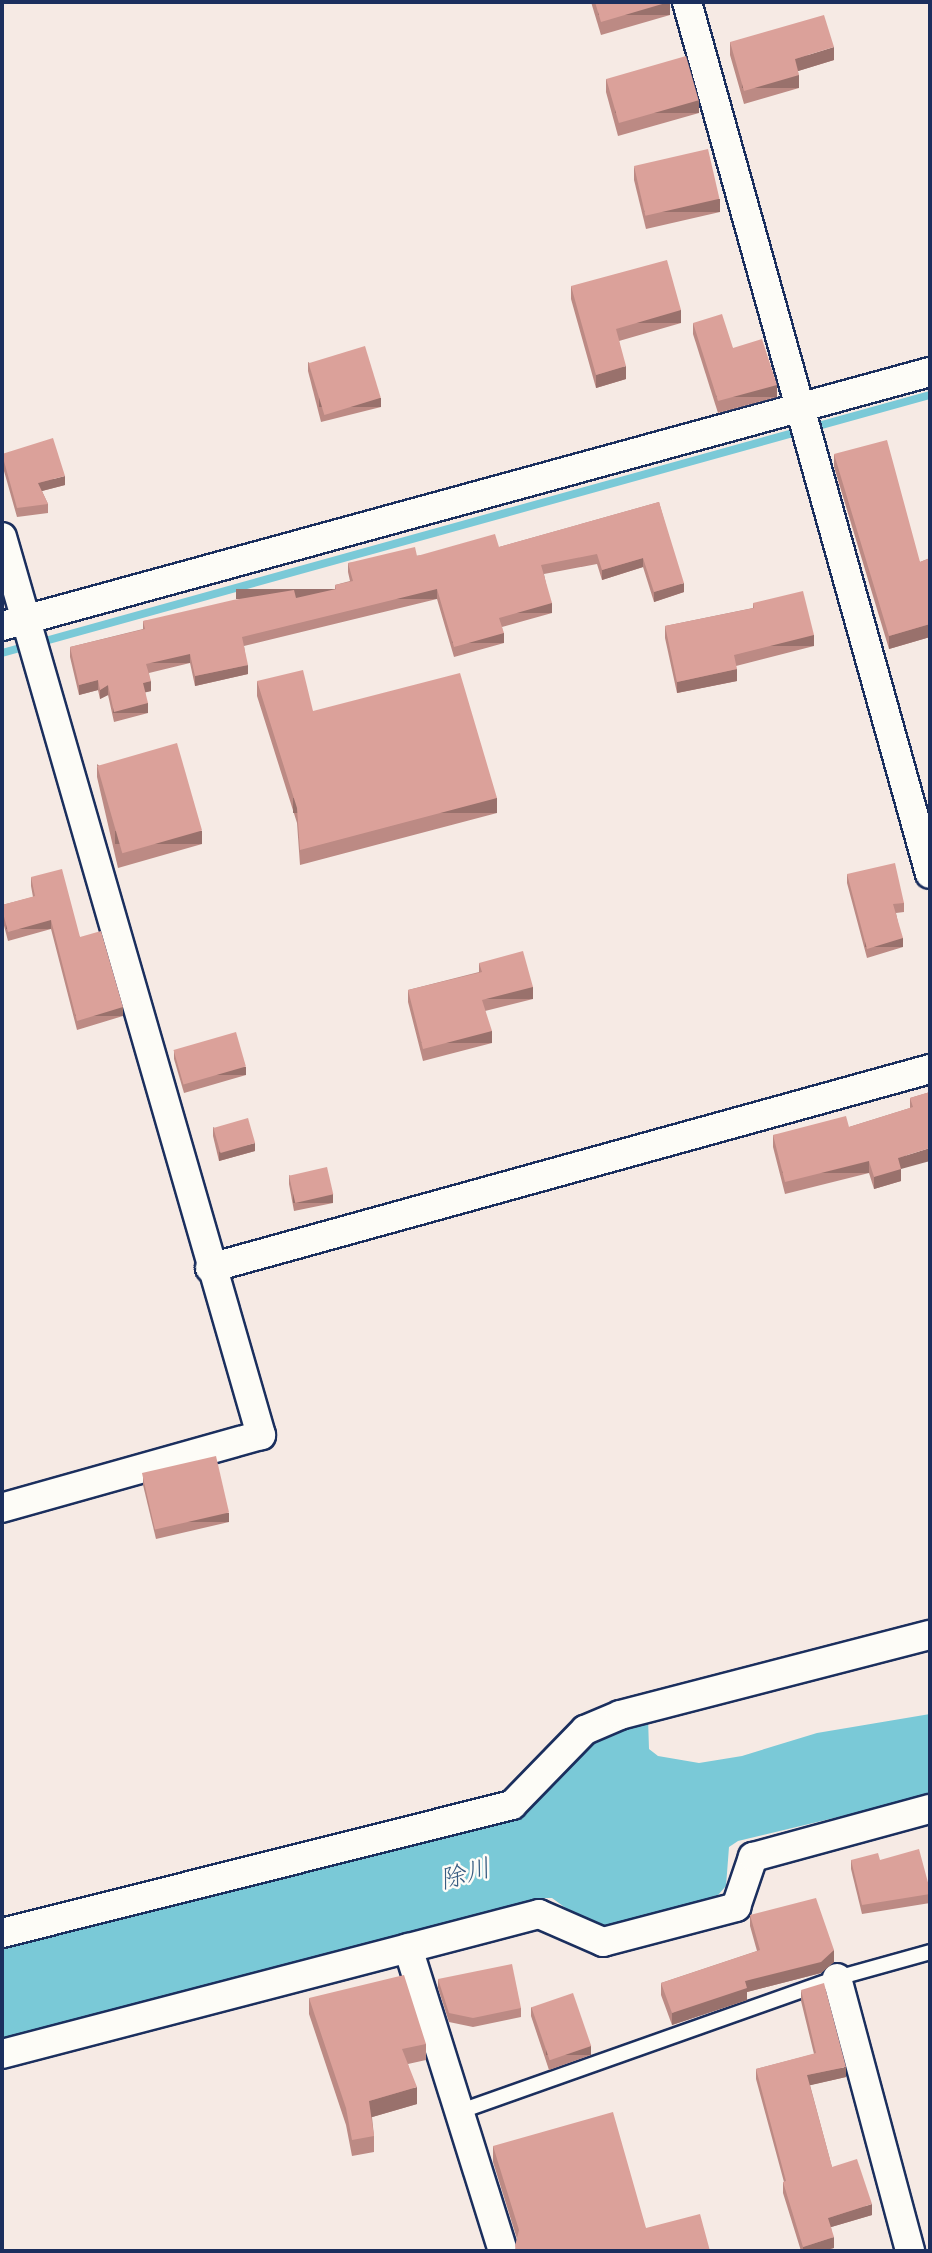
<!DOCTYPE html>
<meta charset="utf-8">
<style>
body{margin:0}
#map{position:relative;width:932px;height:2253px;overflow:hidden;background:#f6eae4;font-family:Itim,"Klee One",sans-serif}
div>[style]{position:absolute}
[style*='--x']{left:calc(var(--x)*1px);top:calc(var(--y)*1px);width:calc(var(--w)*1px);rotate:calc(var(--a)*1deg)}
.water>*{inset:0;background:#7ac9d7}
.stream>*{height:8px;margin:-4px;padding:0 4px;transform-origin:4px;border-radius:4px;background:#7ac9d7}
.roads{filter:drop-shadow(2px 0 #1b2f5e) drop-shadow(-2px 0 #1b2f5e) drop-shadow(0 2px #1b2f5e) drop-shadow(0 -2px #1b2f5e)}
.service>*{height:14px;margin:-7px;padding:0 7px;transform-origin:7px;border-radius:7px;background:#fdfcf7}
.minor>*{height:28px;margin:-14px;padding:0 14px;transform-origin:14px;border-radius:14px;background:#fdfcf7}
.wall>*{inset:0;background:#bc8a84}
.shaded-wall>*{inset:0;background:#99716c;transform-origin:0 0}
.building>*{inset:0;background:#dba19a;transform-origin:0 0}
span{translate:-50% -50%;white-space:nowrap;text-align:center;line-height:1.15;-webkit-text-stroke:5px #fdfcf7;paint-order:stroke}
.water-label{font-size:26px;color:#385d82;font-style:italic}
.frame{position:absolute;inset:0;border:4px solid #1b2f5e;pointer-events:none}
</style>
<div id="map">
<div class="water">
<i style="clip-path:polygon(930px 1714px,930px 1795px,738px 1841px,729px 1847px,726px 1886px,718px 1895px,614px 1928px,593px 1928px,552px 1898px,543px 1898px,2px 2038px,2px 1947px,517px 1817px,537px 1802px,574px 1749px,648px 1718px,649px 1749px,658px 1756px,699px 1763px,742px 1756px,817px 1733px)"></i>
</div>
<div class="stream">
<i style="--x:2;--y:653;--w:963;--a:-15.54"></i>
</div>
<div class="roads">
<div class="service">
<i style="--x:461;--y:2111;--w:399;--a:-19.5"></i>
<i style="--x:837;--y:1978;--w:97;--a:-15.6"></i>
</div>
<div class="minor">
<i style="--x:687;--y:2;--w:905;--a:74.43"></i>
<i style="--x:2;--y:537;--w:935;--a:73.91"></i>
<i style="--x:261;--y:1435;--w:269;--a:164.3"></i>
<i style="--x:2;--y:626;--w:962;--a:-15.31"></i>
<i style="--x:210;--y:1268;--w:747;--a:-15.45"></i>
<i style="--x:2;--y:1933;--w:526;--a:-14.09"></i>
<i style="--x:512;--y:1805;--w:105;--a:-45.8"></i>
<i style="--x:585;--y:1730;--w:38;--a:-23"></i>
<i style="--x:620;--y:1715;--w:320;--a:-14.5"></i>
<i style="--x:408;--y:1948;--w:318;--a:72.6"></i>
<i style="--x:837;--y:1978;--w:283;--a:75"></i>
<i style="--x:2;--y:2054;--w:555;--a:-14.61"></i>
<i style="--x:539;--y:1914;--w:70;--a:23.6"></i>
<i style="--x:603;--y:1942;--w:138;--a:-14.7"></i>
<i style="--x:736;--y:1907;--w:53;--a:-71.2"></i>
<i style="--x:753;--y:1857;--w:183;--a:-15.2"></i>
</div>
</div>
<div class="wall">
<i style="clip-path:polygon(591px 2px,670px 2px,670px 15px,601px 35px)"></i>
<i style="clip-path:polygon(730px 42px,834px 60px,798px 71px,799px 88px,744px 104px,730px 55px)"></i>
<i style="clip-path:polygon(606px 79px,699px 113px,618px 136px,606px 92px)"></i>
<i style="clip-path:polygon(634px 167px,720px 212px,646px 229px,634px 180px)"></i>
<i style="clip-path:polygon(571px 286px,681px 323px,619px 341px,626px 379px,596px 388px,571px 299px)"></i>
<i style="clip-path:polygon(693px 323px,733px 348px,777px 397px,718px 413px,693px 334px)"></i>
<i style="clip-path:polygon(308px 362px,381px 407px,321px 422px,308px 371px)"></i>
<i style="clip-path:polygon(2px 454px,65px 485px,42px 491px,48px 504px,48px 513px,17px 517px,2px 464px)"></i>
<i style="clip-path:polygon(834px 454px,920px 562px,930px 558px,930px 637px,889px 649px,834px 467px)"></i>
<i style="clip-path:polygon(659px 502px,684px 592px,654px 602px,643px 567px,602px 580px,597px 564px,544px 574px,552px 613px,502px 627px,504px 643px,454px 657px,437px 599px,244px 646px,248px 674px,195px 686px,190px 663px,149px 673px,151px 691px,145px 692px,148px 713px,114px 722px,108px 695px,100px 699px,98px 690px,79px 695px,70px 657px,70px 647px,143px 629px,143px 621px,296px 598px,335px 589px,335px 585px,350px 581px,348px 572px,348px 563px,499px 547px)"></i>
<i style="clip-path:polygon(753px 603px,814px 646px,736px 666px,737px 681px,677px 693px,665px 638px,665px 626px,753px 608px)"></i>
<i style="clip-path:polygon(257px 681px,313px 711px,497px 813px,300px 865px,297px 823px,257px 696px)"></i>
<i style="clip-path:polygon(97px 764px,202px 844px,118px 868px,97px 777px)"></i>
<i style="clip-path:polygon(847px 874px,904px 903px,904px 912px,896px 913px,903px 947px,867px 958px,847px 883px)"></i>
<i style="clip-path:polygon(31px 877px,80px 937px,123px 1016px,77px 1030px,51px 929px,8px 941px,2px 918px,2px 905px,33px 897px,31px 886px)"></i>
<i style="clip-path:polygon(479px 963px,533px 999px,485px 1011px,492px 1043px,423px 1061px,408px 1002px,408px 990px,479px 972px)"></i>
<i style="clip-path:polygon(174px 1050px,246px 1075px,184px 1093px,174px 1059px)"></i>
<i style="clip-path:polygon(930px 1092px,901px 1169px,901px 1181px,874px 1189px,869px 1173px,785px 1194px,773px 1147px,773px 1135px,849px 1127px,910px 1108px,910px 1098px)"></i>
<i style="clip-path:polygon(213px 1127px,255px 1151px,219px 1161px,213px 1136px)"></i>
<i style="clip-path:polygon(289px 1175px,333px 1203px,294px 1211px,289px 1184px)"></i>
<i style="clip-path:polygon(143px 1476px,229px 1522px,156px 1539px,143px 1485px)"></i>
<i style="clip-path:polygon(851px 1860px,880px 1860px,930px 1890px,930px 1903px,862px 1914px,851px 1869px)"></i>
<i style="clip-path:polygon(750px 1915px,834px 1962px,821px 1973px,747px 1992px,747px 2000px,672px 2025px,661px 1995px,661px 1983px,757px 1951px,750px 1926px)"></i>
<i style="clip-path:polygon(438px 1979px,521px 2008px,521px 2017px,473px 2027px,449px 2022px,438px 1988px)"></i>
<i style="clip-path:polygon(801px 1990px,846px 2077px,810px 2085px,832px 2167px,872px 2215px,831px 2227px,834px 2248px,822px 2251px,801px 2251px,783px 2193px,783px 2182px,784px 2182px,756px 2079px,756px 2069px,814px 2054px,801px 2001px)"></i>
<i style="clip-path:polygon(309px 1998px,426px 2044px,426px 2060px,408px 2064px,417px 2104px,372px 2117px,374px 2136px,374px 2152px,352px 2156px,346px 2125px,309px 2014px)"></i>
<i style="clip-path:polygon(531px 2007px,591px 2055px,549px 2070px,531px 2016px)"></i>
<i style="clip-path:polygon(493px 2146px,646px 2228px,710px 2251px,515px 2251px,517px 2239px,493px 2162px)"></i>
</div>
<div class="shaded-wall">
<i style="left:670px;top:2px;width:13px;height:72px;rotate:90deg"></i>
<i style="clip-path:polygon(834px 47px,834px 60px,795px 72px,795px 59px)"></i>
<i style="left:799px;top:75px;width:13px;height:57px;rotate:90deg"></i>
<i style="left:699px;top:100px;width:13px;height:84px;rotate:90deg"></i>
<i style="left:720px;top:199px;width:13px;height:76px;rotate:90deg"></i>
<i style="left:681px;top:310px;width:13px;height:68px;rotate:90deg"></i>
<i style="clip-path:polygon(626px 366px,626px 379px,596px 388px,596px 375px)"></i>
<i style="left:777px;top:385px;width:12px;height:61px;rotate:90deg"></i>
<i style="left:381px;top:398px;width:9px;height:62px;rotate:90deg"></i>
<i style="clip-path:polygon(65px 476px,65px 485px,38px 492px,38px 483px)"></i>
<i style="clip-path:polygon(643px 558px,643px 567px,602px 580px,602px 570px)"></i>
<i style="clip-path:polygon(684px 583px,684px 592px,654px 602px,654px 592px)"></i>
<i style="left:437px;top:589px;width:10px;height:201px;rotate:90deg"></i>
<i style="left:552px;top:603px;width:10px;height:55px;rotate:90deg"></i>
<i style="clip-path:polygon(930px 624px,930px 637px,889px 649px,889px 636px)"></i>
<i style="left:504px;top:633px;width:10px;height:52px;rotate:90deg"></i>
<i style="left:814px;top:635px;width:11px;height:82px;rotate:90deg"></i>
<i style="left:190px;top:654px;width:9px;height:45px;rotate:90deg"></i>
<i style="clip-path:polygon(248px 665px,248px 674px,195px 686px,195px 676px)"></i>
<i style="clip-path:polygon(737px 669px,737px 681px,677px 693px,677px 682px)"></i>
<i style="clip-path:polygon(98px 680px,98px 690px,79px 695px,79px 685px)"></i>
<i style="clip-path:polygon(151px 681px,151px 691px,143px 693px,143px 683px)"></i>
<i style="clip-path:polygon(108px 685px,108px 695px,100px 699px,100px 690px)"></i>
<i style="left:148px;top:703px;width:10px;height:35px;rotate:90deg"></i>
<i style="left:497px;top:798px;width:15px;height:204px;rotate:90deg"></i>
<i style="left:202px;top:831px;width:13px;height:87px;rotate:90deg"></i>
<i style="left:51px;top:920px;width:9px;height:45px;rotate:90deg"></i>
<i style="left:903px;top:938px;width:9px;height:38px;rotate:90deg"></i>
<i style="left:533px;top:987px;width:12px;height:53px;rotate:90deg"></i>
<i style="left:123px;top:1007px;width:9px;height:48px;rotate:90deg"></i>
<i style="left:492px;top:1031px;width:12px;height:71px;rotate:90deg"></i>
<i style="left:246px;top:1067px;width:8px;height:65px;rotate:90deg"></i>
<i style="clip-path:polygon(255px 1143px,255px 1151px,219px 1161px,219px 1152px)"></i>
<i style="clip-path:polygon(930px 1148px,930px 1161px,901px 1169px,901px 1181px,874px 1189px,874px 1177px,898px 1158px)"></i>
<i style="left:869px;top:1161px;width:12px;height:87px;rotate:90deg"></i>
<i style="left:333px;top:1194px;width:9px;height:40px;rotate:90deg"></i>
<i style="left:229px;top:1513px;width:9px;height:75px;rotate:90deg"></i>
<i style="clip-path:polygon(834px 1950px,834px 1962px,821px 1973px,747px 1992px,747px 2000px,672px 2025px,672px 2013px,745px 1981px)"></i>
<i style="left:591px;top:2046px;width:9px;height:45px;rotate:90deg"></i>
<i style="clip-path:polygon(846px 2067px,846px 2077px,807px 2086px,807px 2075px)"></i>
<i style="clip-path:polygon(417px 2087px,417px 2104px,369px 2118px,369px 2101px)"></i>
<i style="clip-path:polygon(872px 2204px,872px 2215px,828px 2228px,828px 2218px)"></i>
<i style="clip-path:polygon(834px 2237px,834px 2248px,822px 2251px,803px 2251px,803px 2247px)"></i>
</div>
<div class="building">
<i style="clip-path:polygon(595px 2px,669px 2px,601px 22px)"></i>
<i style="clip-path:polygon(824px 15px,834px 47px,795px 59px,799px 75px,744px 91px,730px 42px)"></i>
<i style="left:686px;top:56px;width:46px;height:83px;rotate:74deg"></i>
<i style="left:708px;top:149px;width:51px;height:76px;rotate:77deg"></i>
<i style="clip-path:polygon(667px 260px,681px 310px,616px 329px,626px 366px,596px 375px,571px 286px)"></i>
<i style="clip-path:polygon(722px 314px,733px 348px,762px 339px,777px 385px,718px 401px,693px 323px)"></i>
<i style="left:365px;top:346px;width:54px;height:59px;rotate:73deg"></i>
<i style="clip-path:polygon(53px 438px,65px 476px,38px 483px,48px 504px,17px 508px,2px 454px)"></i>
<i style="clip-path:polygon(887px 440px,920px 562px,930px 558px,930px 624px,889px 636px,834px 454px)"></i>
<i style="clip-path:polygon(659px 502px,684px 583px,654px 592px,643px 558px,602px 570px,597px 554px,541px 565px,552px 603px,499px 618px,504px 633px,454px 647px,437px 589px,242px 637px,248px 665px,195px 676px,190px 654px,146px 664px,151px 681px,143px 683px,148px 703px,114px 712px,108px 685px,100px 690px,98px 680px,79px 685px,70px 647px,145px 629px,143px 621px,233px 600px,294px 590px,296px 598px,336px 589px,335px 585px,353px 581px,348px 563px,415px 547px,417px 556px,495px 534px,499px 547px)"></i>
<i style="clip-path:polygon(803px 591px,814px 635px,734px 655px,737px 669px,677px 682px,665px 626px,754px 608px,753px 603px)"></i>
<i style="clip-path:polygon(303px 670px,313px 711px,460px 673px,497px 798px,300px 850px,297px 808px,257px 681px)"></i>
<i style="left:177px;top:743px;width:91px;height:83px;rotate:74deg"></i>
<i style="clip-path:polygon(895px 863px,904px 903px,893px 904px,903px 938px,867px 949px,847px 874px)"></i>
<i style="clip-path:polygon(62px 869px,80px 937px,101px 931px,123px 1007px,77px 1021px,51px 920px,8px 932px,2px 909px,2px 905px,35px 896px,31px 877px)"></i>
<i style="clip-path:polygon(523px 951px,533px 987px,482px 1000px,492px 1031px,423px 1049px,408px 990px,482px 972px,479px 963px)"></i>
<i style="left:236px;top:1032px;width:36px;height:65px;rotate:74deg"></i>
<i style="clip-path:polygon(930px 1092px,930px 1148px,898px 1158px,901px 1169px,874px 1177px,869px 1161px,785px 1182px,773px 1135px,846px 1116px,849px 1127px,913px 1107px,910px 1098px)"></i>
<i style="left:248px;top:1118px;width:26px;height:36px;rotate:74deg"></i>
<i style="left:327px;top:1167px;width:28px;height:39px;rotate:77deg"></i>
<i style="left:216px;top:1456px;width:58px;height:76px;rotate:77deg"></i>
<i style="clip-path:polygon(919px 1849px,930px 1890px,930px 1894px,862px 1905px,851px 1860px,878px 1853px,880px 1860px)"></i>
<i style="clip-path:polygon(816px 1898px,834px 1950px,821px 1962px,745px 1981px,747px 1988px,672px 2013px,661px 1983px,760px 1950px,750px 1915px)"></i>
<i style="clip-path:polygon(512px 1964px,521px 2008px,473px 2018px,449px 2013px,438px 1979px)"></i>
<i style="clip-path:polygon(404px 1975px,426px 2044px,402px 2049px,417px 2087px,369px 2101px,374px 2136px,352px 2140px,346px 2108px,309px 1998px)"></i>
<i style="clip-path:polygon(824px 1983px,846px 2067px,807px 2075px,832px 2167px,857px 2159px,872px 2204px,828px 2218px,834px 2237px,803px 2247px,783px 2182px,786px 2181px,756px 2069px,816px 2053px,801px 1990px)"></i>
<i style="left:573px;top:1993px;width:56px;height:44px;rotate:71deg"></i>
<i style="clip-path:polygon(613px 2112px,646px 2228px,700px 2214px,710px 2251px,517px 2251px,515px 2246px,519px 2230px,493px 2146px)"></i>
</div>
<div class="water-label">
<span style="left:465px;top:1874px;rotate:-15deg">除川</span>
</div>
<div class="frame"></div>
</div>
